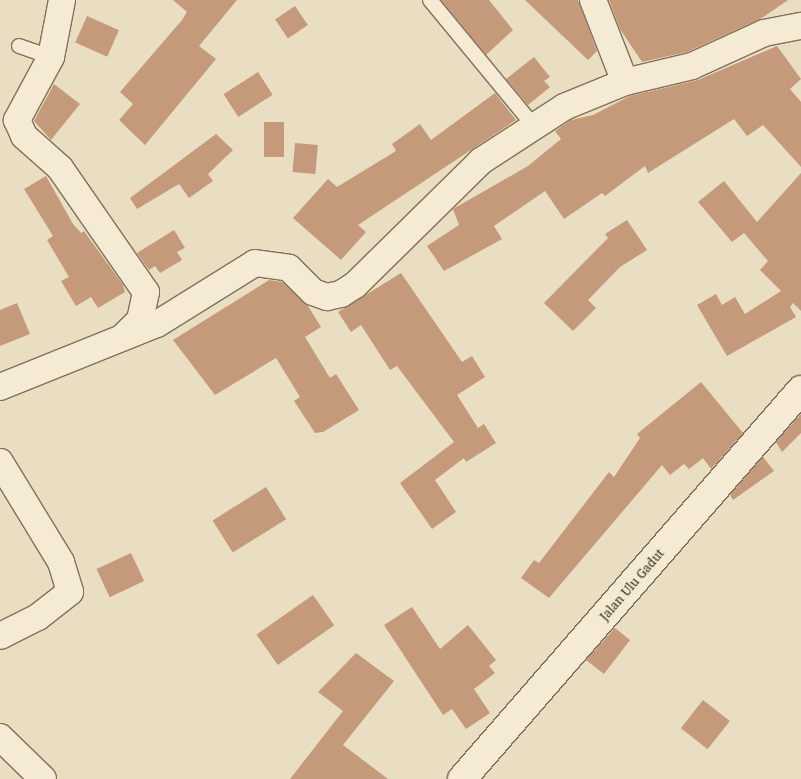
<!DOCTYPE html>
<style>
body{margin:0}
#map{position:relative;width:801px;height:779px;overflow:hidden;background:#e9dec2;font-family:"Noto Serif",serif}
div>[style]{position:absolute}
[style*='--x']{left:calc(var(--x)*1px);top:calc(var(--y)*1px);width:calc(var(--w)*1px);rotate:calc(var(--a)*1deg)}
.building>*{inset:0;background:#c49a7b;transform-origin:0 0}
.roads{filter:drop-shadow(1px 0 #81705b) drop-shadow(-1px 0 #81705b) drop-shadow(0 1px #81705b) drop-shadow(0 -1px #81705b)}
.lane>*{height:14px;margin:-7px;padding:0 7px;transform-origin:7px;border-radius:7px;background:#f5ebd4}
.street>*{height:26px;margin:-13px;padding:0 13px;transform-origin:13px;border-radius:13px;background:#f5ebd4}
.secondary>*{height:28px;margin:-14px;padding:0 14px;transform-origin:14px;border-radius:14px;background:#f5ebd4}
span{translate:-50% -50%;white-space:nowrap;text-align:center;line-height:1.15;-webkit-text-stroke:4px #f1e8d1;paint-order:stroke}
.street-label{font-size:12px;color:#32281e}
</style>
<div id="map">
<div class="building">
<i style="clip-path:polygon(173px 0,237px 0,199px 46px,216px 59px,145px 145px,119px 120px,133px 104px,120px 92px,182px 20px,187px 12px)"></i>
<i style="clip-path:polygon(441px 0,489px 0,513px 30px,486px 55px)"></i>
<i style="clip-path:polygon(525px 0,578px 0,597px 51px,588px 60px)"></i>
<i style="clip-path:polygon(609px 0,788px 0,762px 18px,687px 52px,642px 62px,620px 29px)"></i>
<i style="left:295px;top:6px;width:23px;height:24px;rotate:56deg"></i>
<i style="left:87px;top:16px;width:35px;height:29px;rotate:24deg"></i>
<i style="clip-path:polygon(777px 46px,801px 79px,790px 89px,801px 102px,801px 167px,763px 125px,747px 136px,734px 119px,648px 173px,645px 166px,605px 196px,602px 193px,564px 219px,545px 191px,494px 226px,502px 239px,444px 271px,427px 246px,459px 225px,453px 209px,528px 166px,561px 139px,555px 131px,571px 120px,593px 115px,630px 96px,698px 80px)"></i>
<i style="clip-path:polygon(534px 57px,550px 77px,544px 81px,550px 87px,528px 105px,506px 79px)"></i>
<i style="left:258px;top:72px;width:27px;height:41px;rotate:57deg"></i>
<i style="clip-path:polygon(54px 84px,80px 104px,51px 140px,34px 121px)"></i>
<i style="clip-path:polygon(495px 93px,516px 120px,358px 225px,366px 232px,341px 260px,293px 218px,328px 179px,337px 187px,396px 151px,392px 144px,420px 124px,431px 140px)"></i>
<i style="left:264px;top:122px;width:20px;height:35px"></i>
<i style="clip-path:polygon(216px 134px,233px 150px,208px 174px,213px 181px,189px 198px,179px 184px,137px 209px,130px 198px)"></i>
<i style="left:295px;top:143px;width:23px;height:29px;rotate:5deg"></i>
<i style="clip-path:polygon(801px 173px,801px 311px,793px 303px,790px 307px,796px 317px,727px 356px,697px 305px,716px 294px,722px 305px,735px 297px,745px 314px,781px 291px,760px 270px,768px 261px,744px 233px,732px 242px,698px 202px,724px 181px,757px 222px)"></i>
<i style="clip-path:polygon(46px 176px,73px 224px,81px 233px,84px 231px,123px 285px,125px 292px,98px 308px,91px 297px,76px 306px,61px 281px,69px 277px,47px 240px,53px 236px,24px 189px)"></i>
<i style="clip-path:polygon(627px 220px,647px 250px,620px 267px,588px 300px,596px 308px,573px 331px,544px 303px,608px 238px,605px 234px)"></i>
<i style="clip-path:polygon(174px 230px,185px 248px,177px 252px,182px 260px,160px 273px,155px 266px,149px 270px,137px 253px)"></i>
<i style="clip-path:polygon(401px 273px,462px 362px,472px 356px,485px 377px,457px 395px,478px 428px,484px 424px,496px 443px,466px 462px,464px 458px,435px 480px,456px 512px,432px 529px,400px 483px,454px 442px,397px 366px,390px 370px,361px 325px,351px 332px,338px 312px)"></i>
<i style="clip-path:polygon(269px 280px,282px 282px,308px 306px,321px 327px,305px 337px,330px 378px,336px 374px,359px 410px,323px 432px,315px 433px,294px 401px,300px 397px,276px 358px,215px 395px,173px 340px)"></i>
<i style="clip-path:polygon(17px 303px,30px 334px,0 346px,0 310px)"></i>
<i style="clip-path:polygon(701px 382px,743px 433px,711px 469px,703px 458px,689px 469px,684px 464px,670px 475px,662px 465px,549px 598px,521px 578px,534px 560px,539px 563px,609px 472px,614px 477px,640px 438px,637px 434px)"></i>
<i style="clip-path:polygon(801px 414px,801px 433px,782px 452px,776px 442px)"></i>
<i style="clip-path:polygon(763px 457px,774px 471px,733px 500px,730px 495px)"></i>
<i style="left:266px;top:487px;width:38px;height:63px;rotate:58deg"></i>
<i style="left:131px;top:553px;width:31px;height:38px;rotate:65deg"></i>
<i style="left:313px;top:595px;width:37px;height:69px;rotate:55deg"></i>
<i style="clip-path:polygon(412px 607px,440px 649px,468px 625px,496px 660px,489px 666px,495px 673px,474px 689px,490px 713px,466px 729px,452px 709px,443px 715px,384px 625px)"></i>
<i style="clip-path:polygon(615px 628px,630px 640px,604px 674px,586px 660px)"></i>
<i style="clip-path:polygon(356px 653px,394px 681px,343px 745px,388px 779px,290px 779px,343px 711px,318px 692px)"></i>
<i style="left:703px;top:700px;width:34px;height:36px;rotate:38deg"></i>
</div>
<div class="roads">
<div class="lane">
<i style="--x:430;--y:0;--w:162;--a:50.5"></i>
<i style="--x:19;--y:46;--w:34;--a:19"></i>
</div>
<div class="street">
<i style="--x:62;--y:0;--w:58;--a:100.9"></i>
<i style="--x:51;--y:57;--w:72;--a:118.4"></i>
<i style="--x:17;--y:120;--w:17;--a:66"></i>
<i style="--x:24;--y:136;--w:48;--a:41.6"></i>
<i style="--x:60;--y:168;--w:151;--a:55.3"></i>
<i style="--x:146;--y:292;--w:29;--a:102"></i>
<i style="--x:140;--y:320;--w:24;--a:135"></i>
<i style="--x:593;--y:0;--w:88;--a:68.7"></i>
<i style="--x:0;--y:387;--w:169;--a:-21.9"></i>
<i style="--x:157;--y:324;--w:115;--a:-31.9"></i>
<i style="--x:255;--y:263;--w:34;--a:8"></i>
<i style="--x:289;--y:268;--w:34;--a:45"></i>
<i style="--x:313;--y:292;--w:15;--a:20"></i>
<i style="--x:327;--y:297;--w:14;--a:-12"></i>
<i style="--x:341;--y:294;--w:17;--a:-33"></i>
<i style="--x:355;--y:285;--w:177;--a:-44.5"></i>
<i style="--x:481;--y:161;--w:99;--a:-33"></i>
<i style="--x:564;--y:107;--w:66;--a:-22.3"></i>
<i style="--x:625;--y:82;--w:69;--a:-13.4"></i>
<i style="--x:692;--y:66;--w:79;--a:-24.6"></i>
<i style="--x:764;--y:33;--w:38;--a:-11"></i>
<i style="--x:0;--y:462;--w:117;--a:58.6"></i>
<i style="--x:61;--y:562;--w:31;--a:73"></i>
<i style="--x:70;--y:592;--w:41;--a:142"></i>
<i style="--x:38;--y:617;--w:42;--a:153.4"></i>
<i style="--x:0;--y:737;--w:60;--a:44.3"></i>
</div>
<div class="secondary">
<i style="--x:462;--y:779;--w:516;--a:-48.93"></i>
</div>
</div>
<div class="street-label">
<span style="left:632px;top:585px;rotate:-49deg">Jalan Ulu Gadut</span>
</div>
</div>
